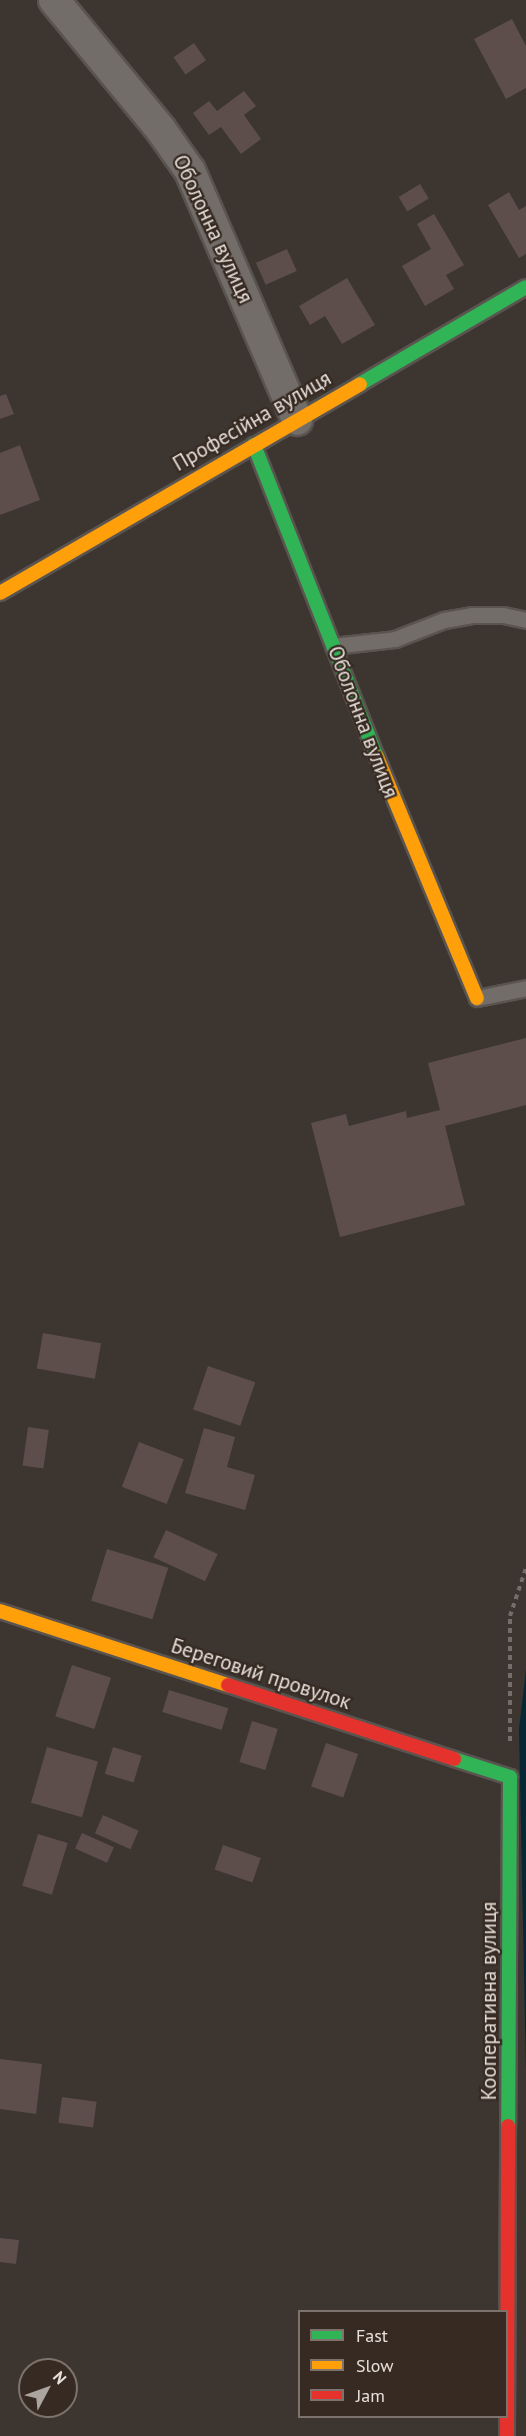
<!DOCTYPE html>
<meta charset="utf-8">
<style>
body{margin:0}
#map{position:relative;width:526px;height:2436px;overflow:hidden;background:#3c3530;font-family:"PT Sans",sans-serif}
div>[style]{position:absolute}
[style*='--x']{left:calc(var(--x)*1px);top:calc(var(--y)*1px);width:calc(var(--w)*1px);rotate:calc(var(--a)*1deg)}
.water>*{inset:0;background:#062733}
.building>*{inset:0;background:#5d4e4c;transform-origin:0 0}
.path>*{height:4px;margin-top:-2px;transform-origin:0;background:repeating-linear-gradient(90deg,#736e6b 0 4.5px,transparent 0 9px)}
.roads{filter:drop-shadow(2px 0 #5a5450) drop-shadow(-2px 0 #5a5450) drop-shadow(0 2px #5a5450) drop-shadow(0 -2px #5a5450)}
.lane>*{height:15px;margin:-7.5px;padding:0 7.5px;transform-origin:7.5px;border-radius:7.5px;background:#736d69}
.street>*{height:30px;margin:-15px;padding:0 15px;transform-origin:15px;border-radius:15px;background:#736d69}
.fast>*{height:14px;margin:-7px;padding:0 7px;transform-origin:7px;border-radius:7px;background:#30b455}
.slow>*{height:14px;margin:-7px;padding:0 7px;transform-origin:7px;border-radius:7px;background:#ff9f0a}
.jam>*{height:14px;margin:-7px;padding:0 7px;transform-origin:7px;border-radius:7px;background:#e5322d}
span{translate:-50% -50%;white-space:nowrap;text-align:center;line-height:1.15;-webkit-text-stroke:4.5px #362a22;paint-order:stroke}
.street-label{font-size:21px;color:#e8e0da}
.legend{position:absolute;left:298px;top:2310px;width:210px;height:108px;box-sizing:border-box;background:#362a22;border:2px solid #7d736c;margin:0;padding:8px 10px;list-style:none;font-size:18px;color:#e8e0da}
.legend li{display:flex;align-items:center;gap:12px;height:30px}
.legend b{width:30px;border:2px solid #7d736c}
.north{position:absolute;left:18px;top:2358px;width:60px;height:60px;box-sizing:border-box;background:#362a22;border:2px solid #7d736c;border-radius:50%;rotate:49deg;font-size:16px;font-weight:700;line-height:24px;text-align:center;color:#e8e0da}
.north::after{content:'';display:block;margin:auto;width:21px;height:27px;background:#aca49e;clip-path:polygon(50% 0,100% 100%,50% 72%,0 100%)}
</style>
<div id="map">
<div class="water">
<i style="clip-path:polygon(526px 1670px,526px 2070px,519px 1729px)"></i>
</div>
<div class="building">
<i style="clip-path:polygon(512px 19px,526px 46px,526px 88px,506px 99px,474px 39px)"></i>
<i style="left:194px;top:43px;width:21px;height:25px;rotate:55deg"></i>
<i style="clip-path:polygon(244px 91px,256px 106px,244px 115px,261px 139px,241px 154px,221px 127px,209px 135px,193px 113px,209px 101px,217px 111px)"></i>
<i style="left:420px;top:184px;width:17px;height:25px;rotate:59deg"></i>
<i style="clip-path:polygon(509px 192px,519px 210px,526px 206px,526px 254px,519px 258px,488px 205px)"></i>
<i style="clip-path:polygon(434px 214px,464px 265px,446px 275px,454px 289px,425px 306px,402px 266px,431px 249px,417px 224px)"></i>
<i style="left:287px;top:249px;width:24px;height:34px;rotate:66deg"></i>
<i style="clip-path:polygon(347px 278px,375px 325px,342px 344px,325px 316px,310px 325px,299px 306px)"></i>
<i style="clip-path:polygon(6px 394px,14px 414px,0 419px,0 396px)"></i>
<i style="clip-path:polygon(20px 445px,40px 500px,0 515px,0 453px)"></i>
<i style="clip-path:polygon(526px 1038px,526px 1105px,445px 1126px,465px 1205px,340px 1237px,311px 1123px,346px 1114px,349px 1126px,406px 1111px,407px 1118px,440px 1110px,428px 1063px)"></i>
<i style="left:43px;top:1333px;width:59px;height:36px;rotate:10deg"></i>
<i style="left:208px;top:1366px;width:50px;height:46px;rotate:19deg"></i>
<i style="left:28px;top:1427px;width:21px;height:39px;rotate:8deg"></i>
<i style="clip-path:polygon(204px 1428px,235px 1437px,227px 1467px,255px 1475px,245px 1510px,185px 1493px)"></i>
<i style="left:139px;top:1442px;width:48px;height:48px;rotate:21deg"></i>
<i style="left:166px;top:1530px;width:57px;height:30px;rotate:25deg"></i>
<i style="left:107px;top:1549px;width:64px;height:54px;rotate:17deg"></i>
<i style="left:72px;top:1665px;width:41px;height:54px;rotate:18deg"></i>
<i style="left:169px;top:1690px;width:62px;height:23px;rotate:17deg"></i>
<i style="left:252px;top:1721px;width:27px;height:43px;rotate:17deg"></i>
<i style="left:326px;top:1743px;width:34px;height:46px;rotate:19deg"></i>
<i style="left:47px;top:1747px;width:53px;height:58px;rotate:16deg"></i>
<i style="left:113px;top:1747px;width:30px;height:28px;rotate:17deg"></i>
<i style="left:103px;top:1815px;width:39px;height:20px;rotate:24deg"></i>
<i style="left:82px;top:1833px;width:35px;height:17px;rotate:24deg"></i>
<i style="left:38px;top:1834px;width:31px;height:54px;rotate:17deg"></i>
<i style="left:223px;top:1845px;width:40px;height:26px;rotate:19deg"></i>
<i style="clip-path:polygon(0 2059px,42px 2064px,36px 2114px,0 2109px)"></i>
<i style="left:62px;top:2097px;width:35px;height:26px;rotate:8deg"></i>
<i style="clip-path:polygon(0 2238px,19px 2240px,16px 2264px,0 2262px)"></i>
</div>
<div class="path">
<i style="--x:510;--y:1741;--w:125;--a:-90"></i>
<i style="--x:510;--y:1616;--w:51;--a:-71.6"></i>
</div>
<div class="roads">
<div class="lane">
<i style="--x:333;--y:646;--w:62;--a:-6.4"></i>
<i style="--x:395;--y:639;--w:53;--a:-21.2"></i>
<i style="--x:444;--y:620;--w:27;--a:-10"></i>
<i style="--x:471;--y:615;--w:32;--a:0"></i>
<i style="--x:503;--y:615;--w:24;--a:12"></i>
<i style="--x:477;--y:998;--w:50;--a:-11.5"></i>
</div>
<div class="street">
<i style="--x:54;--y:0;--w:168;--a:50.5"></i>
<i style="--x:161;--y:130;--w:50;--a:54.7"></i>
<i style="--x:190;--y:171;--w:271;--a:66.7"></i>
</div>
<div class="fast">
<i style="--x:360;--y:384;--w:192;--a:-30.3"></i>
<i style="--x:254;--y:445;--w:335;--a:68.5"></i>
<i style="--x:454;--y:1759;--w:59;--a:17.8"></i>
<i style="--x:510;--y:1777;--w:349;--a:90.3"></i>
</div>
<div class="slow">
<i style="--x:0;--y:593;--w:416;--a:-30.1"></i>
<i style="--x:377;--y:757;--w:261;--a:67.5"></i>
<i style="--x:0;--y:1611;--w:240;--a:18"></i>
</div>
<div class="jam">
<i style="--x:228;--y:1685;--w:238;--a:18.1"></i>
<i style="--x:507;--y:2436;--w:310;--a:-89.8"></i>
</div>
</div>
<div class="street-label">
<span style="left:213px;top:229px;rotate:65deg">Оболонна вулиця</span>
<span style="left:252px;top:421px;rotate:-30deg">Професійна вулиця</span>
<span style="left:363px;top:722px;rotate:69deg">Оболонна вулиця</span>
<span style="left:261px;top:1674px;rotate:18deg">Береговий провулок</span>
<span style="left:489px;top:2001px;rotate:-90deg">Кооперативна вулиця</span>
</div>
<ul class="legend">
<li><b style="height:8px;background:#30b455"></b>Fast</li>
<li><b style="height:8px;background:#ff9f0a"></b>Slow</li>
<li><b style="height:8px;background:#e5322d"></b>Jam</li>
</ul>
<div class="north">N</div>
</div>
